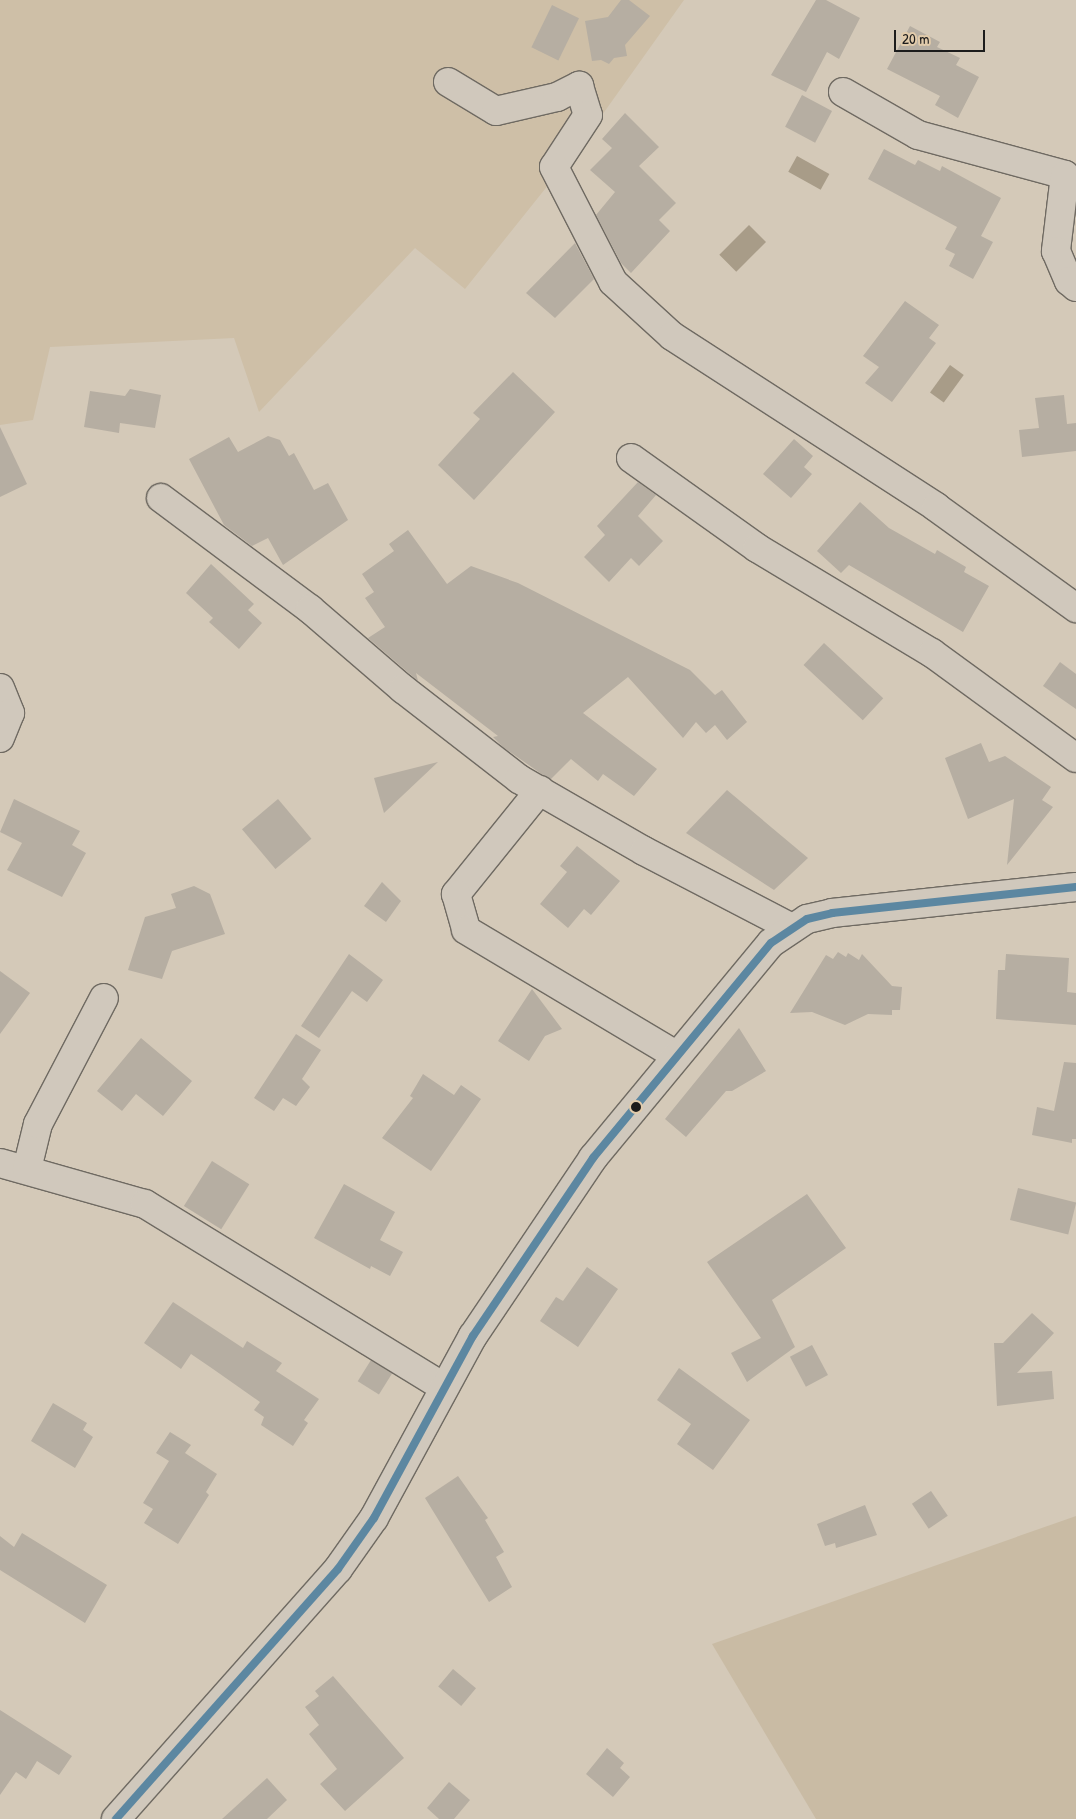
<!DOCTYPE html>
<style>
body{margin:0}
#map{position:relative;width:1076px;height:1819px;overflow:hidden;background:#d4c9b8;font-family:"Patrick Hand",sans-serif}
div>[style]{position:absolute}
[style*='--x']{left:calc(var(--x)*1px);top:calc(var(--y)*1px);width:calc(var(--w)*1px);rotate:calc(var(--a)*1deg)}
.built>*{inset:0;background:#cebfa7}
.green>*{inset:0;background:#c9bba4}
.water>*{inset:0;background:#a89c88;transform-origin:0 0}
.building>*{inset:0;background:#b6aea2;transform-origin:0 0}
.roads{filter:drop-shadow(1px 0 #6f6a62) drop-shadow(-1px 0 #6f6a62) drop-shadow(0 1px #6f6a62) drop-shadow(0 -1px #6f6a62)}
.minor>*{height:28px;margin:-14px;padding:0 14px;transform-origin:14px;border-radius:14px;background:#d0c8bc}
.bus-1>*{height:8px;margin:-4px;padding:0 4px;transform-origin:4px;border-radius:4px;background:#5c87a1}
.dots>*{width:14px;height:14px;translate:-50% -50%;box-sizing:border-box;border:2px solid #e1cbab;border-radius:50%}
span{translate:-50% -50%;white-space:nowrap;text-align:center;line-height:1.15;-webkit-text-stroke:4px #e1cbab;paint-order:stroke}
.scale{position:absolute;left:894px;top:30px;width:91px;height:22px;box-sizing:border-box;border:2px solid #1c1c1c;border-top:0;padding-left:6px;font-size:15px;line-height:18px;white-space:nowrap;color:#1c1c1c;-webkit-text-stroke:4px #e1cbab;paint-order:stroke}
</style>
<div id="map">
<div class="built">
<i style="clip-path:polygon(0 0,684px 0,585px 139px,465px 289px,415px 248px,259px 412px,234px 338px,50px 347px,33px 420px,0 425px)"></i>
</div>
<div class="green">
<i style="clip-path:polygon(1076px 1516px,1076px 1819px,816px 1819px,712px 1644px)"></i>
</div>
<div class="water">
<i style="left:797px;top:156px;width:37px;height:18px;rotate:29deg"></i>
<i style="left:749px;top:225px;width:24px;height:42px;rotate:45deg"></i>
<i style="left:950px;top:365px;width:17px;height:34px;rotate:36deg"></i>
</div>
<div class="building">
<i style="clip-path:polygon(621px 0,629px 0,650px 16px,625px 45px,627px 56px,614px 58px,609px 64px,601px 60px,592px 61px,585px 21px,608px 17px)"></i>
<i style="clip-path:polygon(816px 0,826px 0,860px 18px,839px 59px,827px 52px,806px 92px,771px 75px)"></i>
<i style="left:552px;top:5px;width:30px;height:47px;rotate:26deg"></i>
<i style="clip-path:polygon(910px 26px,940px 42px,937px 47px,960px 58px,956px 65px,979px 77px,958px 118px,935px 105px,940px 96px,887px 69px)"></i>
<i style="left:802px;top:95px;width:34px;height:36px;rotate:28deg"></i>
<i style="clip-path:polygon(625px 113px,659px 147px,639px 166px,676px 203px,659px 220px,670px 231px,631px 273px,621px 263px,596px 215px,615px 192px,590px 170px,612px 148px,602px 139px)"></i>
<i style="clip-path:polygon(884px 149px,915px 165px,918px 160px,940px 171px,942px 166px,1001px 198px,981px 236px,993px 242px,973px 279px,949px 266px,955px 254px,945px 249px,957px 227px,868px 179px)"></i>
<i style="clip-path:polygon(575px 243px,594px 279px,555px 318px,526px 293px)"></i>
<i style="clip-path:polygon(905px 301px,939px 325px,929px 338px,936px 343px,892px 402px,865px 383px,879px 367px,863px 356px)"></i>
<i style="clip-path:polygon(513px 372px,555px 412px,474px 500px,438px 465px,480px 419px,473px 413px)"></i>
<i style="clip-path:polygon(130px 389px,161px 395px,155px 428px,120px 423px,119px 433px,84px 427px,90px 391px,125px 396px)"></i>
<i style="clip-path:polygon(1064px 395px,1067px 424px,1076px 423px,1076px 451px,1022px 457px,1019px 430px,1039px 428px,1035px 398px)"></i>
<i style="clip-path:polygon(0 427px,27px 484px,0 497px)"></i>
<i style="clip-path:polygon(268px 436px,280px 440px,289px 456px,294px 453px,314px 490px,328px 483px,348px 520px,283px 565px,268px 538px,252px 546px,224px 525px,189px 459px,229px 437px,238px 452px)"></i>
<i style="clip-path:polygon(794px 439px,813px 456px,804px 467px,812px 474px,791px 498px,763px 474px)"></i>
<i style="clip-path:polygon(638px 482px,656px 495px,638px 516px,663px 541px,639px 566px,631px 558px,609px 582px,584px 557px,605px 535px,597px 526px)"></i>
<i style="clip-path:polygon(860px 502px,889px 528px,935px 554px,937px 550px,966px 567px,964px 572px,989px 586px,963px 632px,849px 565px,841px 573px,817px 551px)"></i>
<i style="clip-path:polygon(408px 530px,447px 584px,471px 566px,518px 583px,690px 670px,715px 695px,722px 690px,747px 722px,727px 740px,715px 725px,706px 733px,696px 722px,683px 738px,628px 677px,583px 713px,657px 769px,634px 796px,603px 774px,598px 781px,571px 759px,551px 779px,543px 775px,503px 747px,493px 737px,498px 736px,416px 673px,418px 681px,368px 638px,385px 627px,365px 598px,374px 592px,362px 574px,394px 551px,389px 544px)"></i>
<i style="clip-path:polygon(211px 564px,254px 604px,248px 610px,262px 623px,239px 649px,209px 622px,213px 618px,186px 593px)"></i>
<i style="left:824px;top:643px;width:81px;height:30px;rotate:43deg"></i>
<i style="clip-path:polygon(1060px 662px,1076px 674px,1076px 709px,1043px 686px)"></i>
<i style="clip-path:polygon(981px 743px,989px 762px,1005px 756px,1051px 787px,1042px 800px,1053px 807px,1007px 865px,1014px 799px,968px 819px,945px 758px)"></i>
<i style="clip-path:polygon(438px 762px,384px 813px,374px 778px)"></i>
<i style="clip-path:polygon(727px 790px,808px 858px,774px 890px,686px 833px)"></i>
<i style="clip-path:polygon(14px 799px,80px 831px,72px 845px,86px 853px,62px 897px,7px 870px,22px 843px,0 832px)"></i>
<i style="left:278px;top:799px;width:52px;height:47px;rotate:50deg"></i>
<i style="clip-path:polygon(577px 846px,620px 881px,591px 915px,584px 909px,568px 928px,540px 904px,567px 872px,560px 866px)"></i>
<i style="clip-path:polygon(382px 882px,401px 901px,386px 922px,364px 906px)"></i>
<i style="clip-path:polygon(194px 886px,210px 894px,225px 934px,172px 951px,162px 979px,128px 970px,145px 917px,176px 908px,171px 894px)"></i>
<i style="clip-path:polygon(838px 952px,846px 957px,848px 953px,859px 960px,862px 954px,892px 986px,902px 987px,900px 1010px,892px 1010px,892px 1015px,868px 1014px,845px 1025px,812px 1012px,790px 1013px,826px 955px,833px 959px)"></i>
<i style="clip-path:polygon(349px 954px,383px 980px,367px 1002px,352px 991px,319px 1038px,301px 1026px)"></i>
<i style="clip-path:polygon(1006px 954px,1069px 958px,1067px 992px,1076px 993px,1076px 1025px,996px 1019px,998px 970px,1005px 970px)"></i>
<i style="clip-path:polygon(0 971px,30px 993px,0 1034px)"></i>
<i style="clip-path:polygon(532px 989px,562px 1029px,545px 1036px,529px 1061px,498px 1041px)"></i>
<i style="clip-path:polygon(739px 1028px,766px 1071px,732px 1091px,726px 1091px,686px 1137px,665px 1119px)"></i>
<i style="clip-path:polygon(296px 1034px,321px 1050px,302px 1079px,310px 1087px,296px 1106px,283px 1098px,274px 1111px,254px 1098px)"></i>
<i style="clip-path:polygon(141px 1038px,192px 1081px,163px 1116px,136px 1094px,122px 1111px,97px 1091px)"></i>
<i style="clip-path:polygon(1064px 1062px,1076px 1063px,1076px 1139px,1072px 1139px,1072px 1143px,1032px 1135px,1037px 1107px,1054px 1111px)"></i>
<i style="clip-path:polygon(423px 1074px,454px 1095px,461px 1085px,481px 1099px,431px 1171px,382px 1138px,413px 1098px,410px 1096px)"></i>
<i style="left:212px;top:1161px;width:44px;height:53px;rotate:32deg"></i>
<i style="clip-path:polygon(344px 1184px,395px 1212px,380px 1240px,403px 1252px,390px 1276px,371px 1266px,370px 1269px,314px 1238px)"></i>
<i style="left:1018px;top:1188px;width:60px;height:33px;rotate:14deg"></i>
<i style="clip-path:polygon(807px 1194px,846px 1248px,772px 1300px,795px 1347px,747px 1382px,731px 1353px,761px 1338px,707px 1262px)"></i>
<i style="clip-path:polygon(587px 1267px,618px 1289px,578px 1347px,540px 1321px,556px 1297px,563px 1301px)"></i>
<i style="clip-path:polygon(173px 1302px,243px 1348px,247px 1341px,282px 1363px,276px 1371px,319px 1399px,304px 1420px,308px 1423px,293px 1446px,261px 1425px,264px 1417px,254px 1410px,260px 1402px,213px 1369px,191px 1354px,181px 1369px,144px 1343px)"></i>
<i style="clip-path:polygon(1032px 1313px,1054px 1333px,1017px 1373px,1052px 1371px,1054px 1399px,997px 1406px,994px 1343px,1003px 1343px)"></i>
<i style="left:812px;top:1345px;width:34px;height:25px;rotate:62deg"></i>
<i style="left:371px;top:1360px;width:25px;height:25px;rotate:32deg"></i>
<i style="clip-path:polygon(679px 1368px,750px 1420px,713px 1470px,677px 1444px,691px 1424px,657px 1400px)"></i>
<i style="clip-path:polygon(53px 1403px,87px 1423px,83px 1430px,93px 1437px,75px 1468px,31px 1441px)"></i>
<i style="clip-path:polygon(170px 1432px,191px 1445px,185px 1453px,217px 1474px,206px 1492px,209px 1495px,178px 1544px,144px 1523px,153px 1509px,143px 1503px,169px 1461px,156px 1453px)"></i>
<i style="clip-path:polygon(458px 1476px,488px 1518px,485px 1520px,504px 1552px,496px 1557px,512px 1587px,489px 1602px,425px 1498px)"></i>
<i style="left:931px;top:1491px;width:30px;height:23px;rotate:56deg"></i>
<i style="clip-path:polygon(865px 1505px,877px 1535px,836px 1548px,835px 1543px,825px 1546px,817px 1524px)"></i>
<i style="clip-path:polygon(22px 1533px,107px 1585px,85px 1623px,0 1570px,0 1536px,14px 1547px)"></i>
<i style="left:453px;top:1669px;width:30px;height:23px;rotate:40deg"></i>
<i style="clip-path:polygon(333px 1676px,404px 1758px,345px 1811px,320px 1784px,337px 1769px,309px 1734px,319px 1725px,305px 1707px,319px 1696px,315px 1691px)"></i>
<i style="clip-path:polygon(0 1710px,72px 1756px,59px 1775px,37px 1761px,26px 1779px,16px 1772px,0 1795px)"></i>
<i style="clip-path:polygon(607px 1748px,624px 1763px,620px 1768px,630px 1777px,613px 1797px,586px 1774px)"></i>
<i style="clip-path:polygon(267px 1778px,287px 1800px,267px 1819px,222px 1819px)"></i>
<i style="clip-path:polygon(449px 1782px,470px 1800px,454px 1819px,439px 1819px,427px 1808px)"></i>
</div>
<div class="roads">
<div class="minor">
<i style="--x:448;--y:82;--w:56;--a:31.1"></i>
<i style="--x:496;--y:111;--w:63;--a:-12.9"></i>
<i style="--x:557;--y:97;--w:25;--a:-27"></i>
<i style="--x:579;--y:86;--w:30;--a:73"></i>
<i style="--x:588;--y:115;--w:62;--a:123.2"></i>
<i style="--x:554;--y:167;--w:129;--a:62.8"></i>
<i style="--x:613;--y:282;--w:80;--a:42.5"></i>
<i style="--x:672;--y:336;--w:315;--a:32.9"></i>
<i style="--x:936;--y:507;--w:173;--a:35.8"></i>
<i style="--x:843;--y:92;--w:86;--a:29.8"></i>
<i style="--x:918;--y:135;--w:152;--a:15.2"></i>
<i style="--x:1065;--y:175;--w:77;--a:96.8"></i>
<i style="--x:1056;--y:251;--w:33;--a:67"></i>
<i style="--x:1069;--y:281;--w:9;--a:41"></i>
<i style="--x:631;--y:458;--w:155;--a:35.5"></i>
<i style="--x:757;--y:548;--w:204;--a:31"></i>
<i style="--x:932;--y:653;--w:178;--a:36.1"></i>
<i style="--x:161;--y:498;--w:186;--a:36.7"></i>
<i style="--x:310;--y:609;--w:123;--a:40.7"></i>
<i style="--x:403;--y:689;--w:147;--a:37.8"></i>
<i style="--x:519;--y:779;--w:144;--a:29.9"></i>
<i style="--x:644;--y:851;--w:165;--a:27.5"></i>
<i style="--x:0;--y:688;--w:27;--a:68"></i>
<i style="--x:10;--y:713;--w:27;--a:112"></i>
<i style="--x:540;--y:790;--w:134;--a:128.9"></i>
<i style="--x:456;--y:894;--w:37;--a:74"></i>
<i style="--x:466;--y:930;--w:244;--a:30.8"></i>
<i style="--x:0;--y:1163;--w:151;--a:15.8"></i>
<i style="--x:145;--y:1204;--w:351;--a:31.5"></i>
<i style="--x:27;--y:1169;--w:46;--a:-76.3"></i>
<i style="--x:38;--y:1124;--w:142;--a:-62.4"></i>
<i style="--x:116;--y:1819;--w:334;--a:-48.4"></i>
<i style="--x:338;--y:1569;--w:62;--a:-54.8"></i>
<i style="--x:374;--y:1518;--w:207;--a:-61.5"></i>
<i style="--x:473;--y:1336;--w:215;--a:-56"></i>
<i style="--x:593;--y:1158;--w:279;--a:-50.4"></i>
<i style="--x:771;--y:943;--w:43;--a:-33.7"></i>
<i style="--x:807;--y:919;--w:26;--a:-13"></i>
<i style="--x:832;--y:913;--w:245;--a:-6.1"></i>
</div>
</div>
<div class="bus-1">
<i style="--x:116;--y:1819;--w:334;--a:-48.4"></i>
<i style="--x:338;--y:1569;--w:62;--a:-54.8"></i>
<i style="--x:374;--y:1518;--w:207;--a:-61.5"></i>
<i style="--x:473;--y:1336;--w:215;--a:-56"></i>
<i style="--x:593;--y:1158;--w:279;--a:-50.4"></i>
<i style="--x:771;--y:943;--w:43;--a:-33.7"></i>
<i style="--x:807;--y:919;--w:26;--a:-13"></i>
<i style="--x:832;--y:913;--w:245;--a:-6.1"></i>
</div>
<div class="dots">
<i style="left:636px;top:1107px;background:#1c1c1c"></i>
</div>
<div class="scale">20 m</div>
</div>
